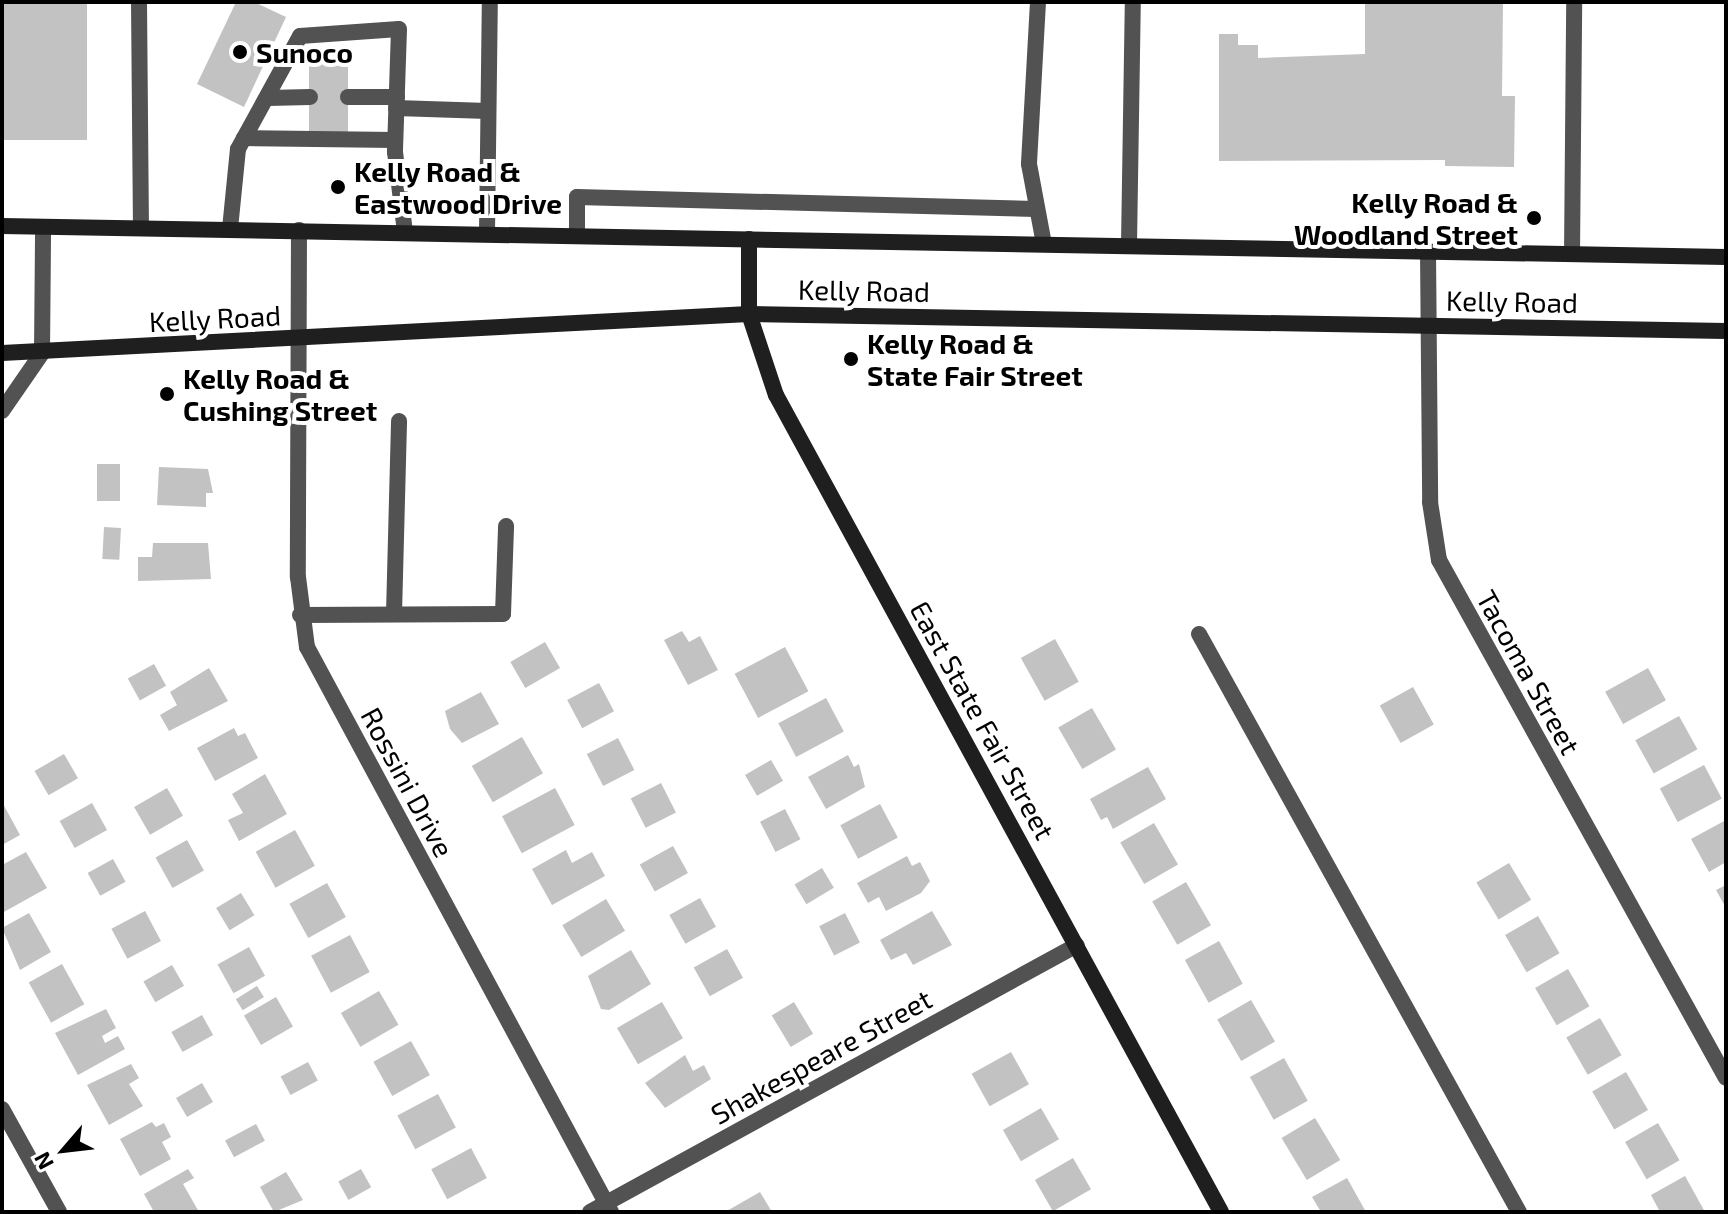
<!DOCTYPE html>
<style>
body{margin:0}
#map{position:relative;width:1728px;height:1214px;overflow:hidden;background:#fff;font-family:"Exo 2",sans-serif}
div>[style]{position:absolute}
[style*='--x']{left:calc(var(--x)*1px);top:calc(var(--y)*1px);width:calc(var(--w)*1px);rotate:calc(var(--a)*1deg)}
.building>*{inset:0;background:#c2c2c2;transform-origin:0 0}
.lane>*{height:16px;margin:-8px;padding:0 8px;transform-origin:8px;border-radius:8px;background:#525252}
.street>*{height:16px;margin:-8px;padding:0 8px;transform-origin:8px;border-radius:8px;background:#525252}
.secondary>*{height:16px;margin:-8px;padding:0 8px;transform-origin:8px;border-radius:8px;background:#1f1f1f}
.dots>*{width:22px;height:22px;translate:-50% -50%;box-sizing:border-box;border:4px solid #fff;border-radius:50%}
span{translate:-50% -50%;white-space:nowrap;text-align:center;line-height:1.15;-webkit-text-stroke:8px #fff;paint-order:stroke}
.poi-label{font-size:28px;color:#000;font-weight:700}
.left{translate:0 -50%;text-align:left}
.right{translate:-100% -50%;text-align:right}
.street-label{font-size:28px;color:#000}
.frame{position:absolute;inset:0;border:4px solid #000;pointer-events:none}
.north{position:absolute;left:24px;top:1110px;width:80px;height:80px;-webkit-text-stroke:6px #fff;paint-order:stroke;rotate:242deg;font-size:22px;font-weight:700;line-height:32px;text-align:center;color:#000}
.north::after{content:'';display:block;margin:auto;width:28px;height:36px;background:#000;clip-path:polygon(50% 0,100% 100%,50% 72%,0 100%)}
</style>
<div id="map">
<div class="building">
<i style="left:2px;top:2px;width:85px;height:138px"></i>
<i style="clip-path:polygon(236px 2px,254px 2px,286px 17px,244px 107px,197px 84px)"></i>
<i style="clip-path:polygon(1365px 2px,1503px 2px,1502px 96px,1515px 96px,1514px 167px,1445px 166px,1445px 160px,1219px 161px,1219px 34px,1238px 34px,1238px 45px,1258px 45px,1258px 58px,1365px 54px)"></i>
<i style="left:348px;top:62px;width:71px;height:39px;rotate:90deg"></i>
<i style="left:97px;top:464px;width:23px;height:37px"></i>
<i style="clip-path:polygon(159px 467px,208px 469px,213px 493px,206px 493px,206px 507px,157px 505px)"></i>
<i style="left:104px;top:527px;width:17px;height:32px;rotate:3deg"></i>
<i style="clip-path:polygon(153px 543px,208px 543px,211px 579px,138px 581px,138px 557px,152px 557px)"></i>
<i style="clip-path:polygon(682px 631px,689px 642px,700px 636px,718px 670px,688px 685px,664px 640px)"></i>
<i style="left:1055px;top:639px;width:49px;height:39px;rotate:61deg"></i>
<i style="left:545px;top:642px;width:30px;height:40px;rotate:60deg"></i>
<i style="left:785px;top:647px;width:50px;height:57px;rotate:62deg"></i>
<i style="left:154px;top:664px;width:25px;height:30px;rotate:61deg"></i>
<i style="clip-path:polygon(209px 668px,228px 701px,169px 731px,160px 715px,177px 705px,170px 692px)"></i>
<i style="left:1648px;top:668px;width:37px;height:49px;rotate:61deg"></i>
<i style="left:599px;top:683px;width:32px;height:36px;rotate:62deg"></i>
<i style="left:1413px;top:687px;width:43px;height:38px;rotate:61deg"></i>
<i style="clip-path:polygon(481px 692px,499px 724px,462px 743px,450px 729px,445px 711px)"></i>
<i style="left:826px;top:698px;width:38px;height:54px;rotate:62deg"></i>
<i style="left:1092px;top:708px;width:48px;height:39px;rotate:60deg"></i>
<i style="left:1679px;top:716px;width:38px;height:50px;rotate:61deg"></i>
<i style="clip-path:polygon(234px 728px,238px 736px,245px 733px,258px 758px,215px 781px,197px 748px)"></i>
<i style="left:522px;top:737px;width:42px;height:58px;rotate:60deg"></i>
<i style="left:618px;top:738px;width:36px;height:35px;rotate:63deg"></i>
<i style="left:64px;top:754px;width:28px;height:34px;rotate:60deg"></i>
<i style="clip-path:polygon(848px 755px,854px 767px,859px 764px,865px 787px,826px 809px,808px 777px)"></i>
<i style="left:771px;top:760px;width:24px;height:30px;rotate:60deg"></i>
<i style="left:1704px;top:765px;width:38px;height:50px;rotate:62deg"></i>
<i style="clip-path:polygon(1148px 767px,1166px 799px,1113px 829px,1107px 817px,1101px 820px,1090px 799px)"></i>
<i style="clip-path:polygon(265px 774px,287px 814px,239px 841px,228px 820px,243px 813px,232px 794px)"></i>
<i style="left:661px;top:783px;width:33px;height:34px;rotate:63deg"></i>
<i style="left:167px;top:788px;width:32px;height:38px;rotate:60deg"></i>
<i style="left:555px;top:788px;width:42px;height:60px;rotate:62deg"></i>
<i style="clip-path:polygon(2px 802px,20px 835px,2px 845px)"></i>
<i style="left:92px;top:803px;width:31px;height:37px;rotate:61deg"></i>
<i style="left:880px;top:804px;width:38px;height:45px;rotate:62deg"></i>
<i style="left:785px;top:809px;width:34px;height:28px;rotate:63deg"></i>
<i style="clip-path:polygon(1726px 820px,1726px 862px,1709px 872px,1691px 839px)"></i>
<i style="left:1154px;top:823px;width:48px;height:39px;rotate:60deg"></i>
<i style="left:295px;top:830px;width:41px;height:45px;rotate:61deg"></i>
<i style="left:187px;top:840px;width:35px;height:36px;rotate:61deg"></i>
<i style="left:673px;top:846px;width:31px;height:38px;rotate:61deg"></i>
<i style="clip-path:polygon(566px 850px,572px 863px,592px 852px,605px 876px,552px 905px,532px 869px)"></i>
<i style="clip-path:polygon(26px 852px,47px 888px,2px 913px,2px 865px)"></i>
<i style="clip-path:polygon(907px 856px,912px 866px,920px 862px,930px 881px,921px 893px,886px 911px,879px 897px,868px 903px,857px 883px)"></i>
<i style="left:113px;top:859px;width:26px;height:29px;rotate:61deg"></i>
<i style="left:1509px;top:863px;width:43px;height:38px;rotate:59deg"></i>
<i style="left:822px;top:868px;width:23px;height:32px;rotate:59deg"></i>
<i style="left:1186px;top:882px;width:50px;height:39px;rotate:60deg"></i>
<i style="left:327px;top:883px;width:39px;height:43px;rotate:61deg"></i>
<i style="clip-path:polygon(1726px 885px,1726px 908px,1716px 890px)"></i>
<i style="left:241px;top:893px;width:26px;height:29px;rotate:59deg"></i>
<i style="left:700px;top:898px;width:33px;height:35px;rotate:61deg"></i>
<i style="left:606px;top:899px;width:37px;height:51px;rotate:59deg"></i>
<i style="left:145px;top:911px;width:34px;height:38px;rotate:62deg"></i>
<i style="clip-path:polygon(932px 911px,952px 945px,913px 965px,906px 953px,891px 960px,880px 940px)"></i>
<i style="clip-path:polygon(29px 913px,51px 952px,20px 970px,2px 928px)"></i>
<i style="left:845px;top:913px;width:33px;height:29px;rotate:63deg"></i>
<i style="left:1538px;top:916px;width:43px;height:38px;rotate:60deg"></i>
<i style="left:350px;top:935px;width:42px;height:44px;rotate:62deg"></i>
<i style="left:1219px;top:941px;width:49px;height:39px;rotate:61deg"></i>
<i style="left:249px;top:947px;width:33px;height:36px;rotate:61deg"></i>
<i style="left:727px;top:949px;width:33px;height:38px;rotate:61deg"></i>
<i style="clip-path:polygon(631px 950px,651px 984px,609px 1010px,601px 1009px,588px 976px)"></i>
<i style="left:62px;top:964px;width:46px;height:38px;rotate:61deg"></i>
<i style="left:172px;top:965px;width:24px;height:33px;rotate:60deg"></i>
<i style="left:1568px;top:969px;width:43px;height:38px;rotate:60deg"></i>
<i style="left:257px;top:986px;width:13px;height:25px;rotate:58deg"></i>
<i style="left:379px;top:991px;width:39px;height:44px;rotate:60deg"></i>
<i style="left:276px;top:997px;width:34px;height:37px;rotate:60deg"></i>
<i style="left:1251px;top:1000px;width:48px;height:39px;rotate:60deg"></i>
<i style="left:662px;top:1002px;width:42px;height:52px;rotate:60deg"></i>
<i style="left:794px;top:1002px;width:37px;height:26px;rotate:59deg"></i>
<i style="clip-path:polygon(106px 1009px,116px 1028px,102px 1036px,105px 1043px,118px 1036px,125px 1049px,78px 1075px,55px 1033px)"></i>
<i style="left:202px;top:1015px;width:23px;height:35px;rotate:61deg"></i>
<i style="left:1600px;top:1018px;width:43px;height:39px;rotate:60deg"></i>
<i style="left:411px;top:1041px;width:39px;height:43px;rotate:61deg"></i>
<i style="left:1011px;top:1052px;width:37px;height:45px;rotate:61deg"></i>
<i style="clip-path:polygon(685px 1055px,693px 1071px,704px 1065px,711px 1079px,665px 1108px,645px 1083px)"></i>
<i style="left:1284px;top:1058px;width:49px;height:39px;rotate:61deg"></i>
<i style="left:308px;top:1062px;width:21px;height:31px;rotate:62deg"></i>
<i style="clip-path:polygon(131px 1064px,139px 1078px,129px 1084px,143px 1106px,109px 1125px,87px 1085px)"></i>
<i style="left:1626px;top:1072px;width:44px;height:39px;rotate:60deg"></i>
<i style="left:202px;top:1083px;width:22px;height:30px;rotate:60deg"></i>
<i style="left:438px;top:1094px;width:38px;height:46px;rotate:62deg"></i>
<i style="left:1041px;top:1108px;width:36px;height:44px;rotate:60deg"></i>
<i style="left:1315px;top:1118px;width:49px;height:39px;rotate:59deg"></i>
<i style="clip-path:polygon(152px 1122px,156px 1127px,164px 1123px,171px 1137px,162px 1142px,171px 1159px,140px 1176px,120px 1139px)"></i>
<i style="left:1658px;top:1123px;width:43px;height:38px;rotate:60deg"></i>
<i style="left:256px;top:1124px;width:19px;height:35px;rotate:62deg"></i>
<i style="left:471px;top:1148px;width:34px;height:45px;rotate:62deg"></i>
<i style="left:1073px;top:1158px;width:36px;height:44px;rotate:60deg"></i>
<i style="clip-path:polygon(188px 1169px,194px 1178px,183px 1184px,199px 1212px,154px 1212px,144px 1194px)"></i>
<i style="left:361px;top:1169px;width:21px;height:26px;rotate:61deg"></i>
<i style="clip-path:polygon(286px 1172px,303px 1200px,274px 1212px,260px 1187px)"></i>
<i style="clip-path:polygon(1685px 1176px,1705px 1212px,1660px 1212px,1651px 1195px)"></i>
<i style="clip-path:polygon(1347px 1178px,1366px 1212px,1321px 1212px,1312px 1197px)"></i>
<i style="clip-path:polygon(760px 1192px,772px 1212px,725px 1212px)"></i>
</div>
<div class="lane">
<i style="--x:139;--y:2;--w:226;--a:89.5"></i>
<i style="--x:1038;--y:2;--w:162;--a:93.2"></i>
<i style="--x:1029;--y:164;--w:81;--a:79.4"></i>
<i style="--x:348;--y:97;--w:49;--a:0"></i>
<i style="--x:268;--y:98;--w:42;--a:-1.4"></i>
<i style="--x:396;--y:108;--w:92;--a:1.9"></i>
<i style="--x:244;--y:138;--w:151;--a:0.8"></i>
<i style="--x:230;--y:229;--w:80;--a:-84.3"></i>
<i style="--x:238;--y:149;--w:129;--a:-61.2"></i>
<i style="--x:300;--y:36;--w:99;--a:-4"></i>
<i style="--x:399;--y:29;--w:123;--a:91.9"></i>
<i style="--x:395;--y:152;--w:81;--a:82.9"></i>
<i style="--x:577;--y:235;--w:38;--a:-90"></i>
<i style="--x:577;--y:197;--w:459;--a:1.5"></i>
<i style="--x:1572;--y:254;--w:252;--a:-89.5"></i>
<i style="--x:394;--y:614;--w:193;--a:-88.5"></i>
<i style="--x:300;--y:615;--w:203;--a:-0.3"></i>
<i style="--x:503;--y:614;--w:88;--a:-88"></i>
<i style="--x:1199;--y:634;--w:661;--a:61.03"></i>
</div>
<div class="street">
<i style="--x:299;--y:230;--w:347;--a:90.2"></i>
<i style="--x:298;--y:577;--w:71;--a:82.7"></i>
<i style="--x:307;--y:647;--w:642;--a:61.72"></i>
<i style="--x:487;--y:233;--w:231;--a:-89.3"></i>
<i style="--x:1129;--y:245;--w:243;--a:-89.1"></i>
<i style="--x:1428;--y:251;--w:251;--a:89.5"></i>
<i style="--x:1430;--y:502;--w:59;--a:81.2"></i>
<i style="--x:1439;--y:560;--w:592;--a:61.01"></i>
<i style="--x:2;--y:411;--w:70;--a:-55.4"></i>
<i style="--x:42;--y:353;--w:126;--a:-89.5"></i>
<i style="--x:2;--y:1109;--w:118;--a:61"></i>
<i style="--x:590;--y:1212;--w:555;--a:-28.73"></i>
</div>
<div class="secondary">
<i style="--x:2;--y:226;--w:1724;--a:1.03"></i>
<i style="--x:749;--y:239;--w:75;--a:90"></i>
<i style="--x:749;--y:314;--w:85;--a:71.6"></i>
<i style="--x:776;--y:395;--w:930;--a:61.42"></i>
<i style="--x:2;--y:353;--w:748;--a:-2.99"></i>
<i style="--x:749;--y:314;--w:977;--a:1"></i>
</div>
<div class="dots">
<i style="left:240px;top:52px;background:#000"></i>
<i style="left:338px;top:187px;background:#000"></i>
<i style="left:1534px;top:218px;background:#000"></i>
<i style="left:851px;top:359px;background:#000"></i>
<i style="left:167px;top:394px;background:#000"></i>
</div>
<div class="poi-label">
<span class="left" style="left:256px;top:52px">Sunoco</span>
<span class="left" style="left:354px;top:187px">Kelly Road &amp;<br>Eastwood Drive</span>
<span class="right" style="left:1518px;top:218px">Kelly Road &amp;<br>Woodland Street</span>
<span class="left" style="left:867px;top:359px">Kelly Road &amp;<br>State Fair Street</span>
<span class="left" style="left:183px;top:394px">Kelly Road &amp;<br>Cushing Street</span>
</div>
<div class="street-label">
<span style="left:864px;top:290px;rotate:1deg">Kelly Road</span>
<span style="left:1512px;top:301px;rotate:1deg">Kelly Road</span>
<span style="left:215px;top:318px;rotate:-3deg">Kelly Road</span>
<span style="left:1529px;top:672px;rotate:61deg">Tacoma Street</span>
<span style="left:983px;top:720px;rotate:61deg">East State Fair Street</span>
<span style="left:408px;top:782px;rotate:62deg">Rossini Drive</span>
<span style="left:821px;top:1056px;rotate:-29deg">Shakespeare Street</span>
</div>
<div class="frame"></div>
<div class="north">N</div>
</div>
